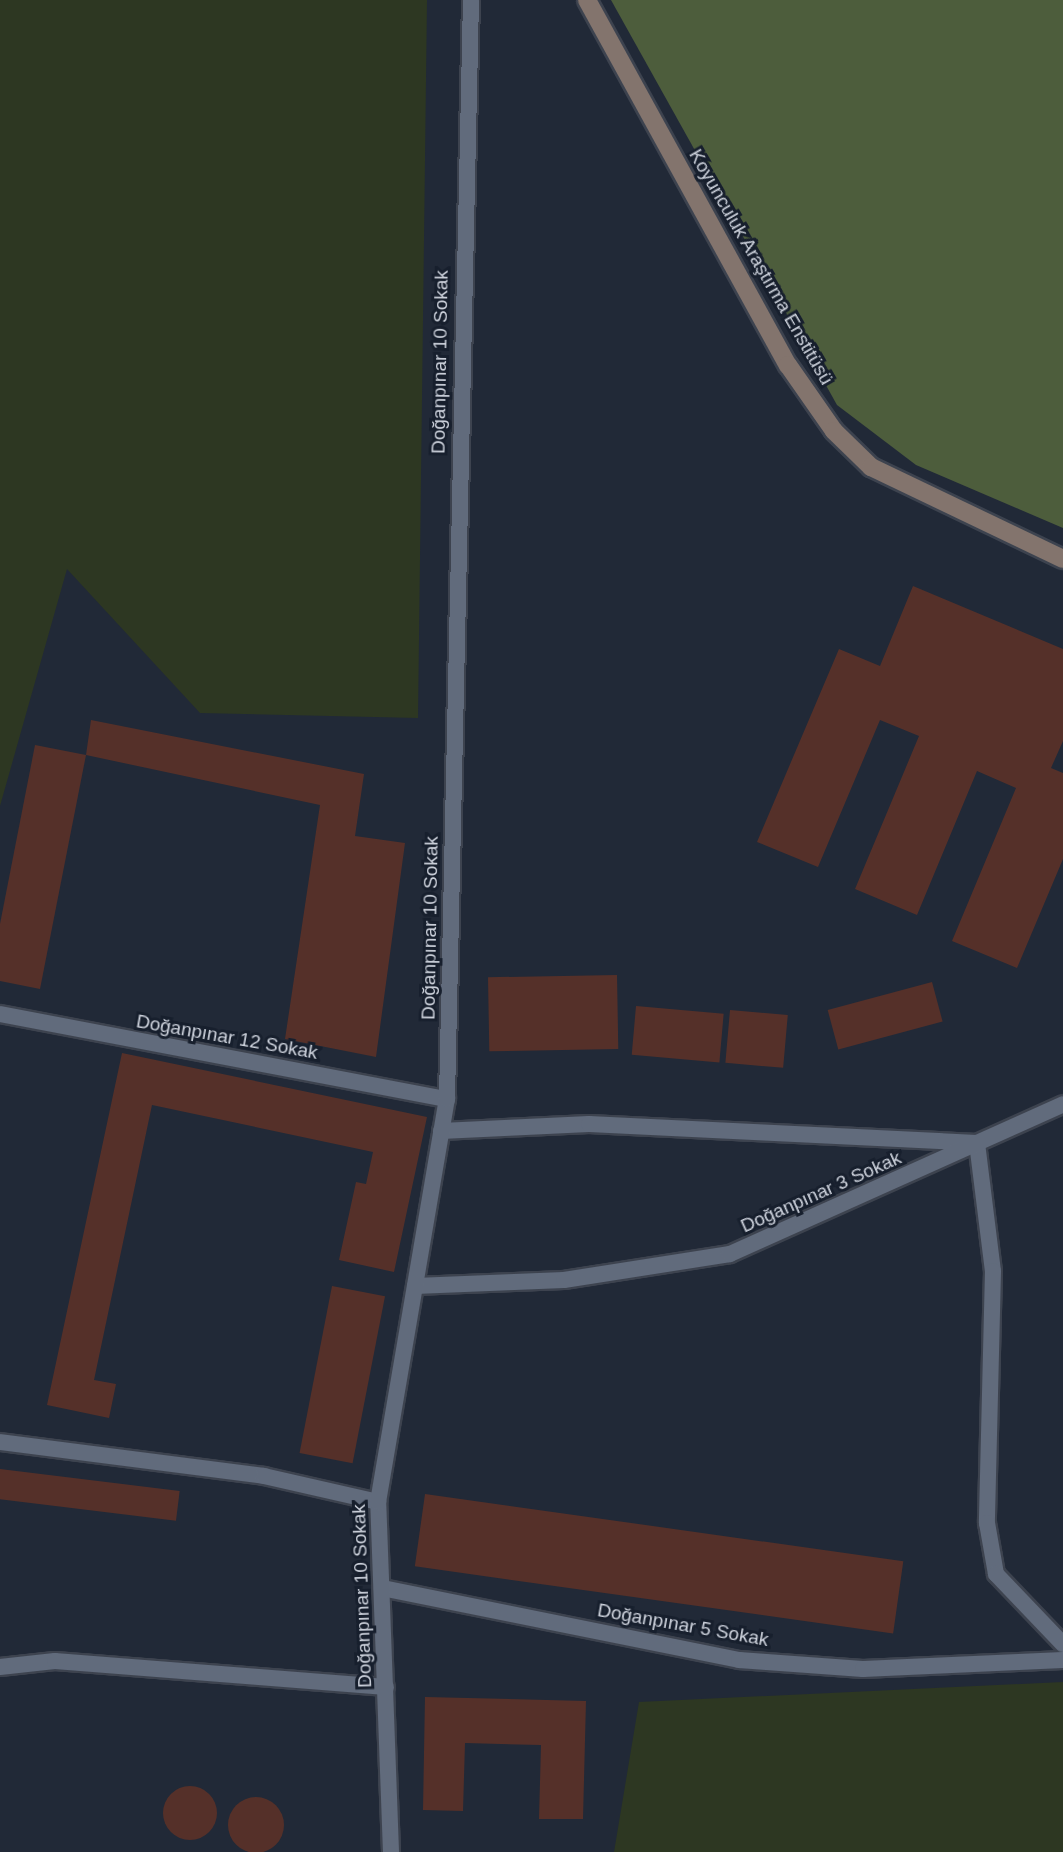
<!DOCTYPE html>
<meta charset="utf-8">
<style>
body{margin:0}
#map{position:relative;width:1063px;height:1852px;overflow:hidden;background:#212937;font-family:Arial,sans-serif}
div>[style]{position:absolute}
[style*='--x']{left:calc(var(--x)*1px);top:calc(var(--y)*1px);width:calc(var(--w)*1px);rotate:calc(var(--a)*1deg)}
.green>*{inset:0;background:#2d3722}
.forest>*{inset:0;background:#4d5d3c}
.building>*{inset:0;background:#553029;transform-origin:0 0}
.round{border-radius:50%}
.roads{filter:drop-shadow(2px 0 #3d434f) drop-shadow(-2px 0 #3d434f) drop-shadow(0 2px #3d434f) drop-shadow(0 -2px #3d434f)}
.lane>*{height:16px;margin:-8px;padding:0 8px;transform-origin:8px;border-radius:8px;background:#616b7c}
.secondary>*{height:18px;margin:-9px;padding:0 9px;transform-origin:9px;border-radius:9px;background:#83746d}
span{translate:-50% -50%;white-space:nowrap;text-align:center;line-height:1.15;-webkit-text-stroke:6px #171f2d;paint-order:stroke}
.street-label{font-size:19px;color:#cdd2dc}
</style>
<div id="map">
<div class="green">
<i style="clip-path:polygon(0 0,427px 0,418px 718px,200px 713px,67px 569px,0 806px)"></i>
<i style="clip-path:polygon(1063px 1682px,1063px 1852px,614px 1852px,639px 1702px)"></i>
</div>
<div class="forest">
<i style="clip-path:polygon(611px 0,1063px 0,1063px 528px,916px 465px,837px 405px)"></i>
</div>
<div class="building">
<i style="clip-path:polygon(913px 586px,1063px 649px,1063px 741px,1051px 768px,1063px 773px,1063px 859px,1017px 968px,952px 941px,1016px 788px,977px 771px,917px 915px,855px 889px,919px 736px,880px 720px,818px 867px,757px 842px,839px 649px,880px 666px)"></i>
<i style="clip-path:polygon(91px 720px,364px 774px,355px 836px,405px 843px,376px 1057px,285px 1039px,320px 805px,86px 755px)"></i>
<i style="clip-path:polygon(35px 745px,86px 755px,40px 989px,0 981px,0 924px)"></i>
<i style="left:617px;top:975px;width:74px;height:129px;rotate:89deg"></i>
<i style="left:932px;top:982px;width:41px;height:108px;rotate:75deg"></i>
<i style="left:636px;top:1006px;width:88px;height:49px;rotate:5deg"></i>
<i style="left:730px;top:1010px;width:58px;height:53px;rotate:5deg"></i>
<i style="clip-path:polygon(122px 1053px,427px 1117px,394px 1272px,339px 1260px,356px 1182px,366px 1184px,373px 1152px,152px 1105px,94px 1380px,116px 1384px,109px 1418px,47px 1405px)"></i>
<i style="left:332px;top:1286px;width:54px;height:170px;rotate:11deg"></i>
<i style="left:0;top:1469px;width:181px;height:30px;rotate:7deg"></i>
<i style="left:425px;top:1494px;width:483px;height:73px;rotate:8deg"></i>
<i style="clip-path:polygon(425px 1697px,586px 1701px,583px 1819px,539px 1819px,541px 1745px,465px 1743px,463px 1811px,423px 1810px)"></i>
<i class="round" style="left:163px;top:1786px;width:54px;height:54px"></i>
<i class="round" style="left:228px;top:1797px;width:56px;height:56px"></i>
</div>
<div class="roads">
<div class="lane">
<i style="--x:0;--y:1014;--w:455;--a:10.8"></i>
<i style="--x:441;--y:1131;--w:148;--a:-2.7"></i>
<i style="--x:589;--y:1124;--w:388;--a:2.8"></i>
<i style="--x:977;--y:1143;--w:129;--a:82.9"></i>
<i style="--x:993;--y:1271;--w:252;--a:91.4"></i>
<i style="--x:987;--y:1523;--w:52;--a:80"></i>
<i style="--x:996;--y:1574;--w:97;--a:46.3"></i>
<i style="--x:415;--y:1286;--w:149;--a:-2.3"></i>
<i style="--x:564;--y:1280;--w:168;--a:-8.9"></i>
<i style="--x:730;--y:1254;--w:365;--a:-24.2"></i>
<i style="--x:0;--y:1442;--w:266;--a:7.3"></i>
<i style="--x:264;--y:1476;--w:117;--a:12.8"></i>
<i style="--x:382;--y:1588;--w:364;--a:11.4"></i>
<i style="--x:739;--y:1660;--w:124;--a:4.2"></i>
<i style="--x:863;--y:1669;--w:200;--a:-2.6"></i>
<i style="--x:0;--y:1667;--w:55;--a:-6.2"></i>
<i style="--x:55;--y:1661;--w:332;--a:4.5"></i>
<i style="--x:391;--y:1852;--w:350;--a:-92.1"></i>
<i style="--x:378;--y:1502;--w:409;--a:-80.3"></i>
<i style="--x:447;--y:1099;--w:1099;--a:-88.75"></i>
</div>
<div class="secondary">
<i style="--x:587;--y:0;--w:417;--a:61.2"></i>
<i style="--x:788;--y:365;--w:80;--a:55.1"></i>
<i style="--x:834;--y:431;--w:52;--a:44.2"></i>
<i style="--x:871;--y:467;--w:213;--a:25.6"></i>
</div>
</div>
<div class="street-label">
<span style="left:761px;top:267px;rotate:60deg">Koyunculuk Araştırma Enstitüsü</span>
<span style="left:440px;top:362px;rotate:-89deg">Doğanpınar 10 Sokak</span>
<span style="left:430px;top:928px;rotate:-89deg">Doğanpınar 10 Sokak</span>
<span style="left:227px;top:1037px;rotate:10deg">Doğanpınar 12 Sokak</span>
<span style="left:821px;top:1192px;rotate:-24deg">Doğanpınar 3 Sokak</span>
<span style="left:362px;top:1596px;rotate:-92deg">Doğanpınar 10 Sokak</span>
<span style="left:683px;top:1625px;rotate:10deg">Doğanpınar 5 Sokak</span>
</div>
</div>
